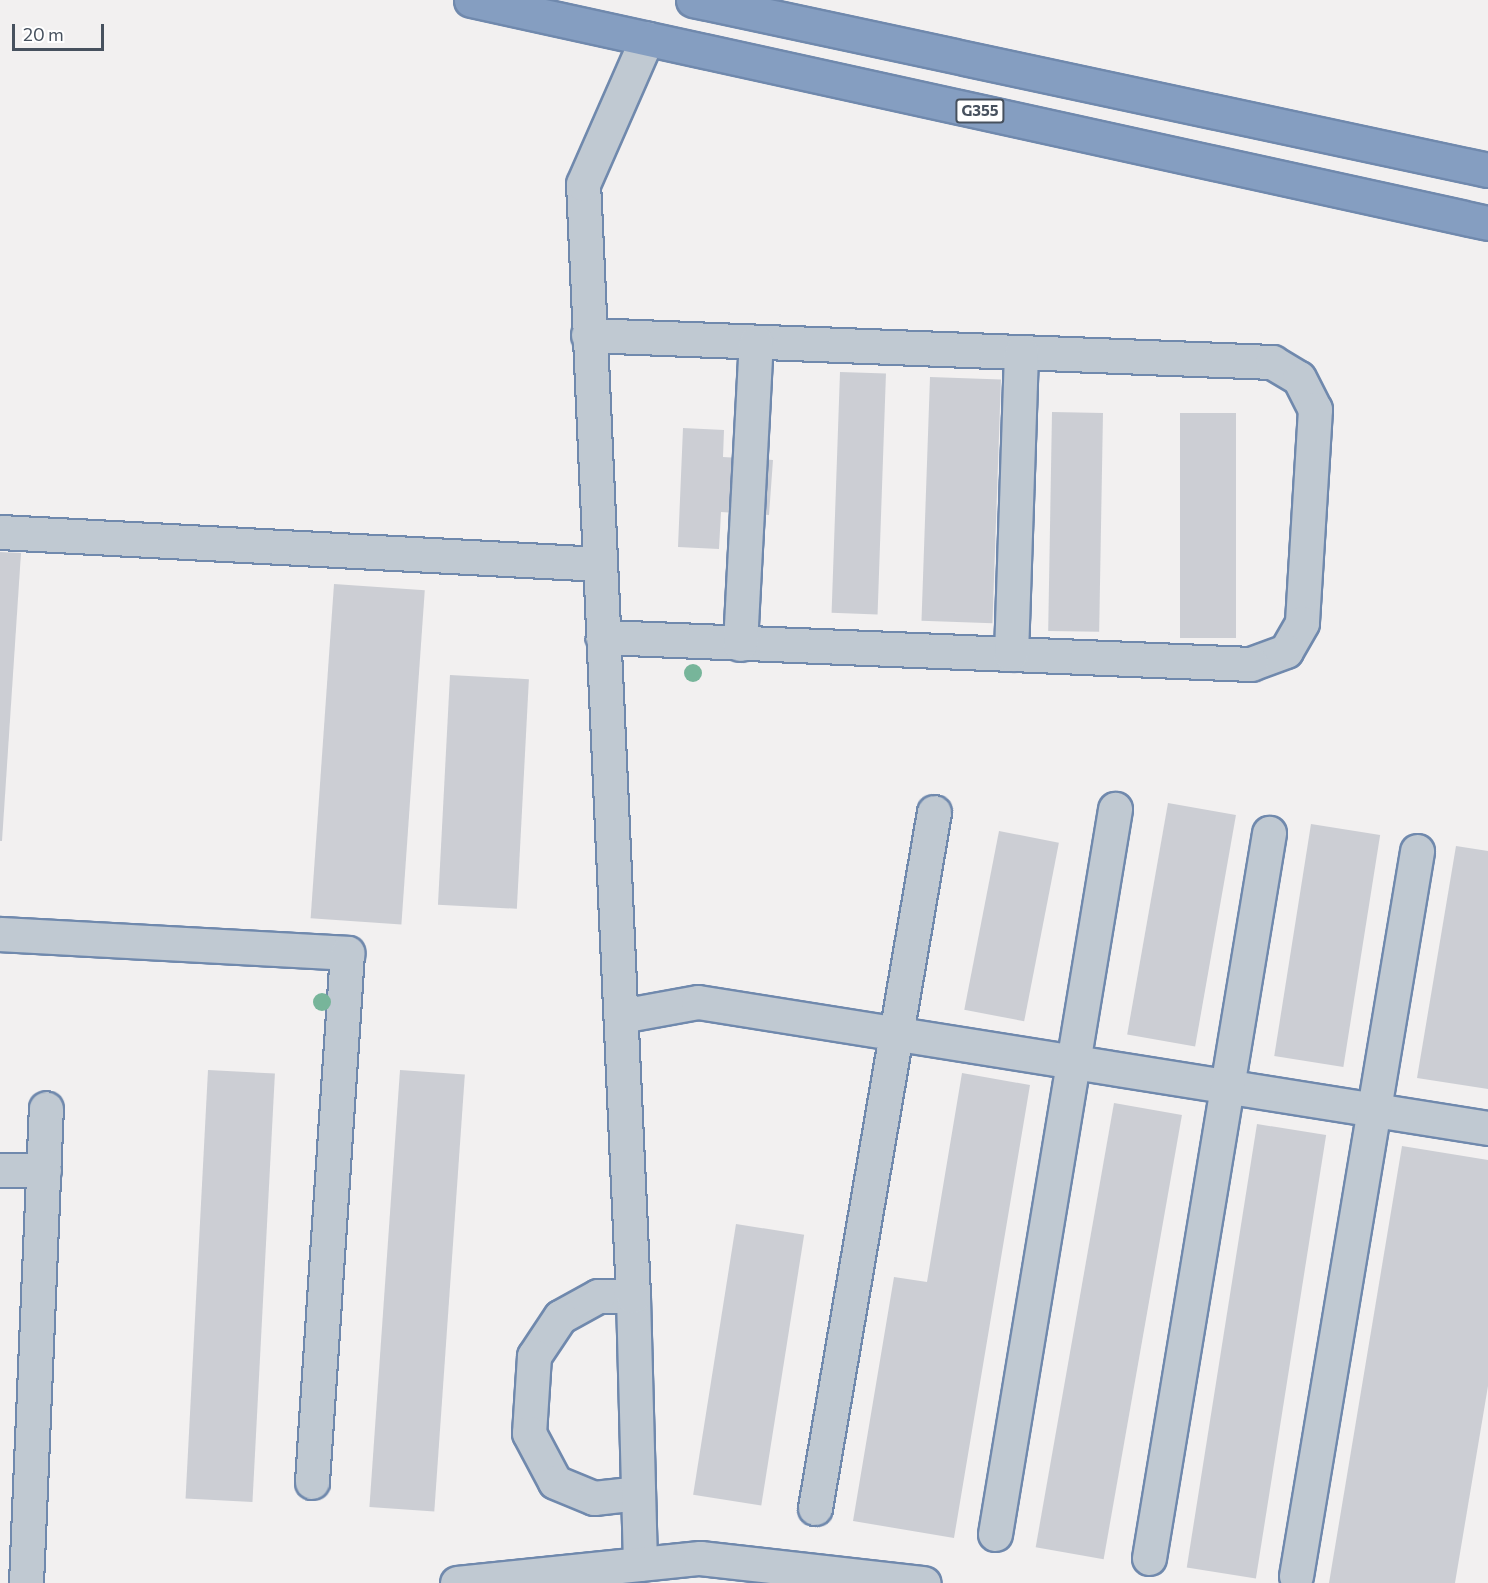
<!DOCTYPE html>
<style>
body{margin:0}
#map{position:relative;width:1488px;height:1583px;overflow:hidden;background:#f2f0f0;font-family:Commissioner,sans-serif}
div>[style]{position:absolute}
[style*='--x']{left:calc(var(--x)*1px);top:calc(var(--y)*1px);width:calc(var(--w)*1px);rotate:calc(var(--a)*1deg)}
.building>*{inset:0;background:#ccced4;transform-origin:0 0}
.roads{filter:drop-shadow(2px 0 #7089ad) drop-shadow(-2px 0 #7089ad) drop-shadow(0 2px #7089ad) drop-shadow(0 -2px #7089ad)}
.minor>*{height:33px;margin:-16.5px;padding:0 16.5px;transform-origin:16.5px;border-radius:16.5px;background:#c0c9d2}
.highway>*{height:33px;margin:-16.5px;padding:0 16.5px;transform-origin:16.5px;border-radius:16.5px;background:#859ec1}
.trees>*{width:18px;height:18px;margin:-9px;border-radius:50%;background:#77b59a}
span{translate:-50% -50%;white-space:nowrap;text-align:center;line-height:1.15;-webkit-text-stroke:4.5px #fff;paint-order:stroke}
.shield-label span{padding:2px 4px;background:#fff;border:2px solid;border-radius:4px;-webkit-text-stroke-width:0}
.shield-label{font-size:15px;color:#47515e;font-weight:700}
.scale{position:absolute;left:12px;top:24px;width:92px;height:27px;box-sizing:border-box;border:3px solid #47515e;border-top:0;padding-left:8px;font-size:18px;line-height:21px;white-space:nowrap;color:#47515e;-webkit-text-stroke:4px #fff;paint-order:stroke}
</style>
<div id="map">
<div class="building">
<i style="left:840px;top:372px;width:46px;height:241px;rotate:2deg"></i>
<i style="left:930px;top:377px;width:71px;height:244px;rotate:2deg"></i>
<i style="left:1052px;top:412px;width:51px;height:219px;rotate:1deg"></i>
<i style="left:1180px;top:413px;width:56px;height:225px"></i>
<i style="clip-path:polygon(683px 428px,724px 430px,723px 457px,773px 460px,769px 515px,721px 512px,719px 549px,678px 547px)"></i>
<i style="clip-path:polygon(0 552px,21px 553px,2px 841px,0 841px)"></i>
<i style="left:334px;top:584px;width:91px;height:335px;rotate:4deg"></i>
<i style="left:450px;top:675px;width:79px;height:230px;rotate:3deg"></i>
<i style="left:1168px;top:803px;width:69px;height:235px;rotate:10deg"></i>
<i style="left:1311px;top:824px;width:70px;height:235px;rotate:9deg"></i>
<i style="left:999px;top:831px;width:61px;height:182px;rotate:11deg"></i>
<i style="clip-path:polygon(1456px 846px,1488px 851px,1488px 1089px,1417px 1078px)"></i>
<i style="left:208px;top:1070px;width:67px;height:429px;rotate:3deg"></i>
<i style="left:400px;top:1070px;width:65px;height:438px;rotate:4deg"></i>
<i style="clip-path:polygon(962px 1073px,1030px 1085px,954px 1538px,853px 1521px,894px 1277px,927px 1282px)"></i>
<i style="left:1114px;top:1103px;width:69px;height:451px;rotate:10deg"></i>
<i style="left:1257px;top:1124px;width:70px;height:449px;rotate:9deg"></i>
<i style="clip-path:polygon(1402px 1146px,1488px 1160px,1488px 1386px,1455px 1583px,1329px 1583px)"></i>
<i style="left:736px;top:1224px;width:69px;height:274px;rotate:9deg"></i>
</div>
<div class="roads">
<div class="minor">
<i style="--x:588;--y:335;--w:685;--a:2.26"></i>
<i style="--x:1272;--y:362;--w:31;--a:31"></i>
<i style="--x:1299;--y:378;--w:35;--a:63"></i>
<i style="--x:1315;--y:409;--w:214;--a:93.5"></i>
<i style="--x:1302;--y:623;--w:32;--a:120"></i>
<i style="--x:1286;--y:651;--w:37;--a:160"></i>
<i style="--x:1251;--y:664;--w:649;--a:-177.61"></i>
<i style="--x:0;--y:532;--w:601;--a:3.05"></i>
<i style="--x:740;--y:644;--w:302;--a:-87"></i>
<i style="--x:1011;--y:654;--w:302;--a:-88.1"></i>
<i style="--x:0;--y:934;--w:348;--a:3.1"></i>
<i style="--x:347;--y:953;--w:530;--a:93.79"></i>
<i style="--x:621;--y:1016;--w:78;--a:-10.3"></i>
<i style="--x:698;--y:1002;--w:800;--a:9.06"></i>
<i style="--x:0;--y:1170;--w:44;--a:0"></i>
<i style="--x:633;--y:1296;--w:35;--a:180"></i>
<i style="--x:598;--y:1296;--w:43;--a:151.1"></i>
<i style="--x:560;--y:1317;--w:47;--a:123.7"></i>
<i style="--x:534;--y:1356;--w:77;--a:93.7"></i>
<i style="--x:529;--y:1433;--w:55;--a:62"></i>
<i style="--x:555;--y:1482;--w:42;--a:22.3"></i>
<i style="--x:594;--y:1498;--w:44;--a:-6.5"></i>
<i style="--x:815;--y:1508;--w:706;--a:-80.3"></i>
<i style="--x:995;--y:1534;--w:735;--a:-80.6"></i>
<i style="--x:1149;--y:1558;--w:735;--a:-80.6"></i>
<i style="--x:640;--y:1564;--w:268;--a:-91.5"></i>
<i style="--x:633;--y:1296;--w:1113;--a:-92.57"></i>
<i style="--x:583;--y:184;--w:159;--a:-66.3"></i>
<i style="--x:1296;--y:1576;--w:735;--a:-80.52"></i>
<i style="--x:26;--y:1583;--w:475;--a:-87.6"></i>
<i style="--x:457;--y:1583;--w:244;--a:-5.9"></i>
<i style="--x:700;--y:1558;--w:225;--a:6.4"></i>
</div>
<div class="highway">
<i style="--x:471;--y:0;--w:1041;--a:12.37"></i>
<i style="--x:693;--y:0;--w:813;--a:12.07"></i>
</div>
</div>
<div class="trees">
<i style="left:693px;top:673px"></i>
<i style="left:322px;top:1002px"></i>
</div>
<div class="shield-label">
<span style="left:980px;top:111px">G355</span>
</div>
<div class="scale">20 m</div>
</div>
